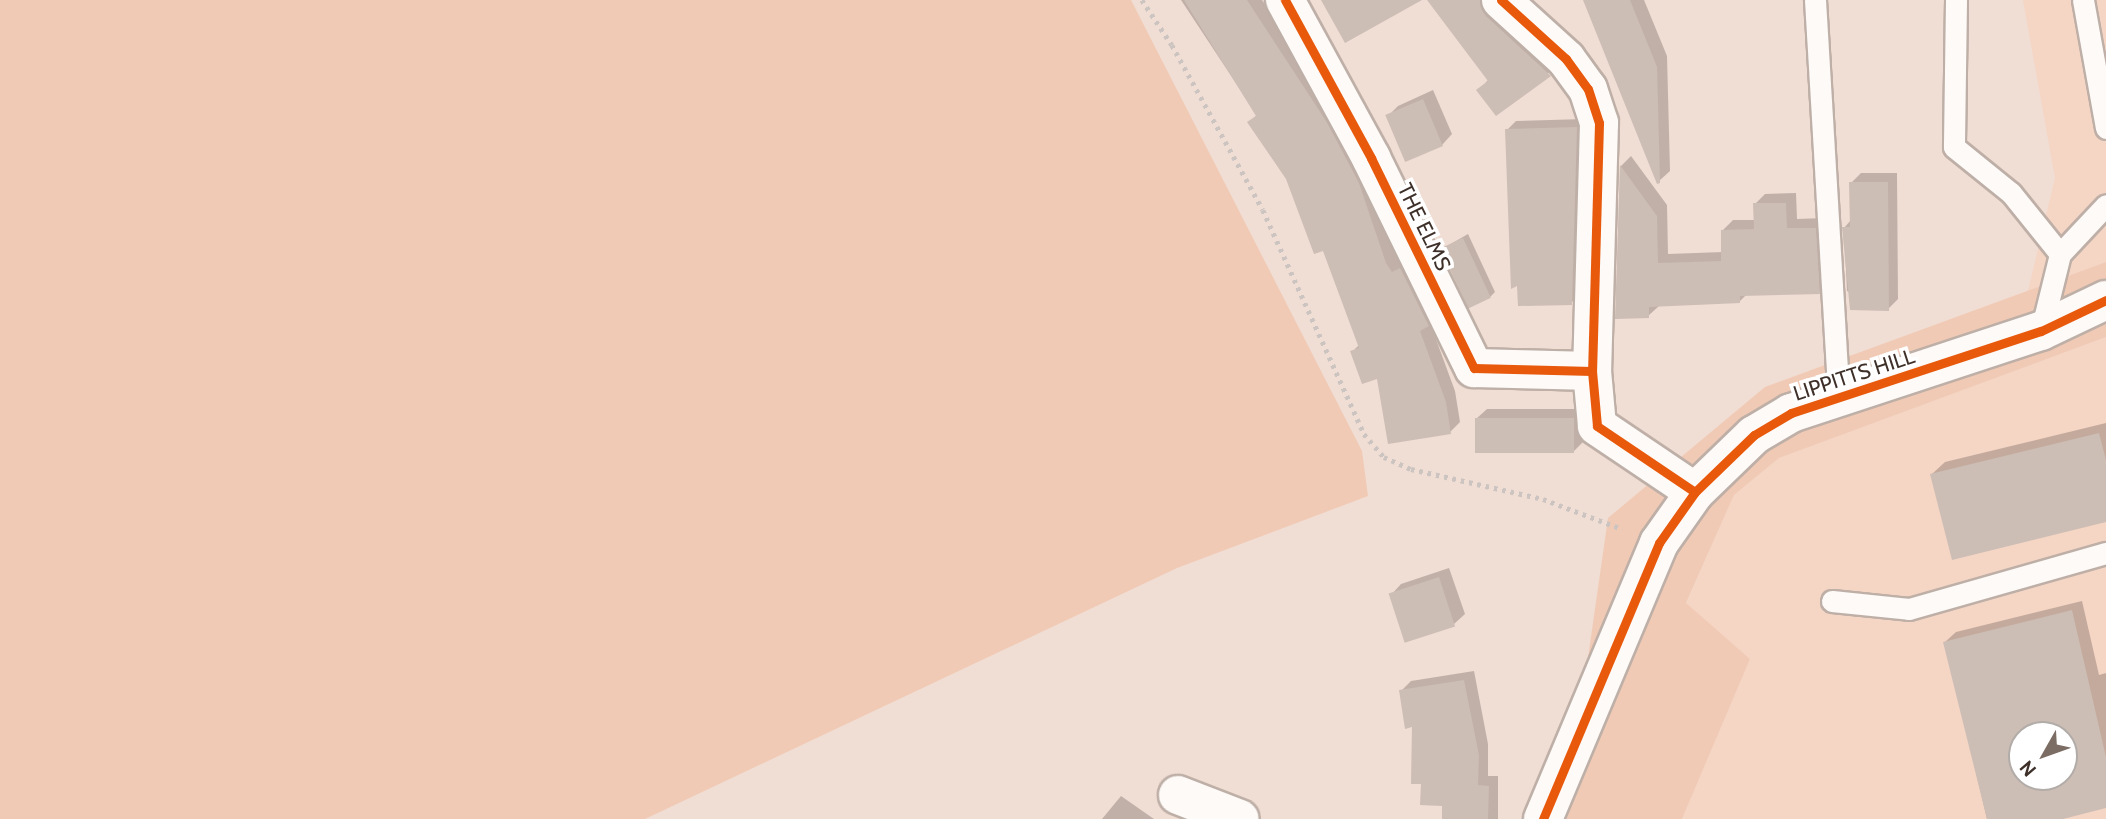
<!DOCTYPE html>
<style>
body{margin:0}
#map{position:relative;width:2106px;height:819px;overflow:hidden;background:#f0ddd3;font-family:Cabin,sans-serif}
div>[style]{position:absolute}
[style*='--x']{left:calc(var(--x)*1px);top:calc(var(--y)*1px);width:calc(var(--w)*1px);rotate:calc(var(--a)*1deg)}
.built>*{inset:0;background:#f5d5c4}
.green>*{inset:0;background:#f1cab5}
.shadow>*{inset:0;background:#0003}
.building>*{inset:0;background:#ccbdb5;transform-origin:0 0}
.path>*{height:4.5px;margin-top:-2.25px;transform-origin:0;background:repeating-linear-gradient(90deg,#cbc4c0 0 3.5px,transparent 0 8.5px)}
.roads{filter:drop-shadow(2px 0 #beafa7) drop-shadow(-2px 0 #beafa7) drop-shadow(0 2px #beafa7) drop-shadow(0 -2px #beafa7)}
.lane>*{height:21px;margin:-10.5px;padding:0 10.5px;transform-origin:10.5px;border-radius:10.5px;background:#fdfaf8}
.street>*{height:38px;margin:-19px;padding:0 19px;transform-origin:19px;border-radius:19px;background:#fdfaf8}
.cycleway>*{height:9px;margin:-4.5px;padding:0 4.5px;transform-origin:4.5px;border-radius:4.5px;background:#e8590c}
span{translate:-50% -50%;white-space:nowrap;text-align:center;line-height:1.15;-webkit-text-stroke:7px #fff;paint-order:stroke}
.street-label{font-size:21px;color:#3e3029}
.north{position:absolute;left:2008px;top:721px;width:70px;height:70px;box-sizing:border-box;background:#fff;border:2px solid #b2aca9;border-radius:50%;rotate:230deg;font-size:19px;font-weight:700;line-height:28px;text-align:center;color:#3e3029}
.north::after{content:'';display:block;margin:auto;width:24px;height:32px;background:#7c6d64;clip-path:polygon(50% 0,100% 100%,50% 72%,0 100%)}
</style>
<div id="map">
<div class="built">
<i style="clip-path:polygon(2023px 0,2106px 0,2106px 262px,2028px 291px,2055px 178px)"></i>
<i style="clip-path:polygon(evenodd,2106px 337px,2106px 819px,1682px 819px,1750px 659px,1686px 604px,1734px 495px,1779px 458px,2106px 337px,2022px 735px,2064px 735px,2064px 777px,2022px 777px,2022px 735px)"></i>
</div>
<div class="green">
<i style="clip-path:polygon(0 0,1131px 0,1362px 451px,1368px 496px,1177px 568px,645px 819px,0 819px)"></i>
<i style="clip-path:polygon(2106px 262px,2106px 337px,1779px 458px,1734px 495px,1686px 603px,1750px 659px,1682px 819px,1565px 819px,1608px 518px,1765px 387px)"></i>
</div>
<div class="shadow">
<i style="clip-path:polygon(1181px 0,1262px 0,1361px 158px,1395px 252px,1438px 315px,1430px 323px,1455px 391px,1460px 422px,1450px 432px,1352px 352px,1359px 345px,1324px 249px,1287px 179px,1249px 122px,1257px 115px)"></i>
<i style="clip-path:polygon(1429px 0,1494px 0,1560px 64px,1497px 113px,1479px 90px,1489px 79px)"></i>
<i style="clip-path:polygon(1584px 0,1644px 0,1667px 56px,1670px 171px,1659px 181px)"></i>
<i style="clip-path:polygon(1433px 90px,1452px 134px,1442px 145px,1388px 116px,1398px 106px)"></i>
<i style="clip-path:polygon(1585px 119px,1580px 294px,1571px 303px,1507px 130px,1516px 121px)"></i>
<i style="clip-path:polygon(1631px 156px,1667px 205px,1668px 254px,1723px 252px,1723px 230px,1733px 220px,1755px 220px,1755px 204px,1765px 194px,1796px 193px,1797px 219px,1825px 218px,1829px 282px,1819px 292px,1747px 294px,1740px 301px,1659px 306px,1648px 316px,1617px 317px,1621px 166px)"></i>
<i style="clip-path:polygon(1861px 173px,1897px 173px,1898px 299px,1888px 309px,1847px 291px,1844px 228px,1851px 220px,1851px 183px)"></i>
<i style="clip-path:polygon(1468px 234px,1495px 292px,1490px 297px,1442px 249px)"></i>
<i style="clip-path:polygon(1487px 409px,1584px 409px,1584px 441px,1574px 451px,1476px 419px)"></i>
<i style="clip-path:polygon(2106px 423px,2106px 520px,1932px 474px,1945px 462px)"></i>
<i style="clip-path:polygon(1449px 568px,1465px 614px,1454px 624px,1406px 640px,1391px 595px,1401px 584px)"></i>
<i style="clip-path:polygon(evenodd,2082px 601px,2099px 675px,2106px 673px,2106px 807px,2055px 819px,1987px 819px,1945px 642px,1956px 632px,2082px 601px,2022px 735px,2064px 735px,2064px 777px,2022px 777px,2022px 735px)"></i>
<i style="clip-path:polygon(1474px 671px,1488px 744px,1488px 776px,1498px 776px,1498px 819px,1443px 819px,1444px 804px,1423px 782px,1414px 725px,1401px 691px,1411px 681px)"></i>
<i style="clip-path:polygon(1121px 796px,1154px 819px,1102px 819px)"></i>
</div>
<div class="building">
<i style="clip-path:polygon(1184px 0,1247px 0,1328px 124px,1359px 183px,1386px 263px,1392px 272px,1400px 268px,1429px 326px,1420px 331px,1446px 402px,1451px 434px,1388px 444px,1377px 379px,1362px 384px,1350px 351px,1359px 348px,1323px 251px,1314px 254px,1286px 179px,1247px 122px,1256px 116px)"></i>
<i style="clip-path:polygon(1321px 0,1422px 0,1345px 43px)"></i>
<i style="clip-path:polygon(1427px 0,1480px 0,1486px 16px,1551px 76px,1496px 116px,1476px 90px,1488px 81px)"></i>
<i style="clip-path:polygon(1583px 0,1630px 0,1657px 67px,1660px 183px,1657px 184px)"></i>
<i style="left:1423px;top:99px;width:51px;height:41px;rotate:67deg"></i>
<i style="clip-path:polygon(1577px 127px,1572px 305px,1518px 306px,1517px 286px,1511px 289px,1505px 129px)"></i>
<i style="clip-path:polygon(1620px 165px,1657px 216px,1658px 263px,1721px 261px,1721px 230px,1754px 229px,1753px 203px,1786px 203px,1787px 228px,1816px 228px,1820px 294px,1740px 296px,1740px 303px,1649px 307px,1649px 318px,1615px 319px)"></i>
<i style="clip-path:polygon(1849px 182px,1888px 182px,1889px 311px,1850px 310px,1842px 227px,1850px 227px)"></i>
<i style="left:1463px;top:238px;width:66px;height:25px;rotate:65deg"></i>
<i style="left:1475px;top:418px;width:99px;height:35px"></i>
<i style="clip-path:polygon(2099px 433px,2106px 460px,2106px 522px,1952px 560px,1930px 474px)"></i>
<i style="left:1439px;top:577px;width:52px;height:53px;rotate:72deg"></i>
<i style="clip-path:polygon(evenodd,2072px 610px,2106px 757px,2106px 808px,2063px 819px,1987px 819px,1943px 642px,2072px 610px,2022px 735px,2064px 735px,2064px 777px,2022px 777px,2022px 735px)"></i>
<i style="clip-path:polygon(1464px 680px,1479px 755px,1478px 785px,1489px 786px,1488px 819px,1442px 819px,1442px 806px,1420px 805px,1421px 784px,1411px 784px,1412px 727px,1405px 729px,1399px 690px)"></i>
</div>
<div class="path">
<i style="--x:1142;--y:0;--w:54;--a:56.3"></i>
<i style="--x:1172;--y:45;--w:188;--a:61.1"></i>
<i style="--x:1263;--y:210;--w:246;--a:65.7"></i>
<i style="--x:1364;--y:434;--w:30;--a:49"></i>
<i style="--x:1384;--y:457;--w:30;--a:24"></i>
<i style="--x:1411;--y:469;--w:135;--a:12.8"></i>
<i style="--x:1543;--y:499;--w:85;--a:20.8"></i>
</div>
<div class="roads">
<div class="lane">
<i style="--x:1815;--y:0;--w:400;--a:86.6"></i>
<i style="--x:1956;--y:0;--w:147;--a:90.8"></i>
<i style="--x:1954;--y:147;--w:73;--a:38.9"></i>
<i style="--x:2011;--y:193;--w:78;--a:51.2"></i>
<i style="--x:2083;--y:0;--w:130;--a:79.8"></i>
<i style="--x:2041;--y:331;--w:79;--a:-76.1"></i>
<i style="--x:2060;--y:254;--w:67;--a:-46.8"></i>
<i style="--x:1832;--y:601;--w:77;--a:5.9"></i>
<i style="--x:1909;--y:609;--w:205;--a:-15.9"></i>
</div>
<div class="street">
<i style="--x:1285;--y:0;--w:180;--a:61.4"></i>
<i style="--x:1371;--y:158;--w:234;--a:63.9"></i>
<i style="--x:1474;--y:368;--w:118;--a:1.5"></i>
<i style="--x:1592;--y:371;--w:55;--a:84.8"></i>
<i style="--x:1597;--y:426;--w:118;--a:34"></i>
<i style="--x:1501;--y:0;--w:88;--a:42.2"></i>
<i style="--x:1566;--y:59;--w:37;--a:54"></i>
<i style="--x:1588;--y:89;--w:36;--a:72"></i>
<i style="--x:1599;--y:123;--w:248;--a:91.6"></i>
<i style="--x:1178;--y:795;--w:66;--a:21.2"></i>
<i style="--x:1543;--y:819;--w:299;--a:-67.2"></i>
<i style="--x:1659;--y:543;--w:62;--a:-54.8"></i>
<i style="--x:1695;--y:492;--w:82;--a:-44"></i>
<i style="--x:1754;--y:435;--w:43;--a:-30.7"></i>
<i style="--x:1791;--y:413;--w:263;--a:-18.2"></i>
<i style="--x:2041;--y:331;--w:72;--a:-25.5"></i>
</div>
</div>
<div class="cycleway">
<i style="--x:1285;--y:0;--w:180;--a:61.4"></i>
<i style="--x:1371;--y:158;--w:234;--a:63.9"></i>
<i style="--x:1474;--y:368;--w:118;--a:1.5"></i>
<i style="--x:1592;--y:371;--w:55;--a:84.8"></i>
<i style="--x:1597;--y:426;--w:118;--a:34"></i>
<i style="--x:1501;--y:0;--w:88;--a:42.2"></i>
<i style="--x:1566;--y:59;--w:37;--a:54"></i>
<i style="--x:1588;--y:89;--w:36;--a:72"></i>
<i style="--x:1599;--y:123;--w:248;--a:91.6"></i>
<i style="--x:1543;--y:819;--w:299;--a:-67.2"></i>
<i style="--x:1659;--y:543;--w:62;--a:-54.8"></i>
<i style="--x:1695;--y:492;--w:82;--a:-44"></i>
<i style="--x:1754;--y:435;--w:43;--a:-30.7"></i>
<i style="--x:1791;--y:413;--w:263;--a:-18.2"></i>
<i style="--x:2041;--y:331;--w:72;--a:-25.5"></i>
</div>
<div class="street-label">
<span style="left:1424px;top:227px;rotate:64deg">THE ELMS</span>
<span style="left:1854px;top:375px;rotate:-18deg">LIPPITTS HILL</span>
</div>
<div class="north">N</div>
</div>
